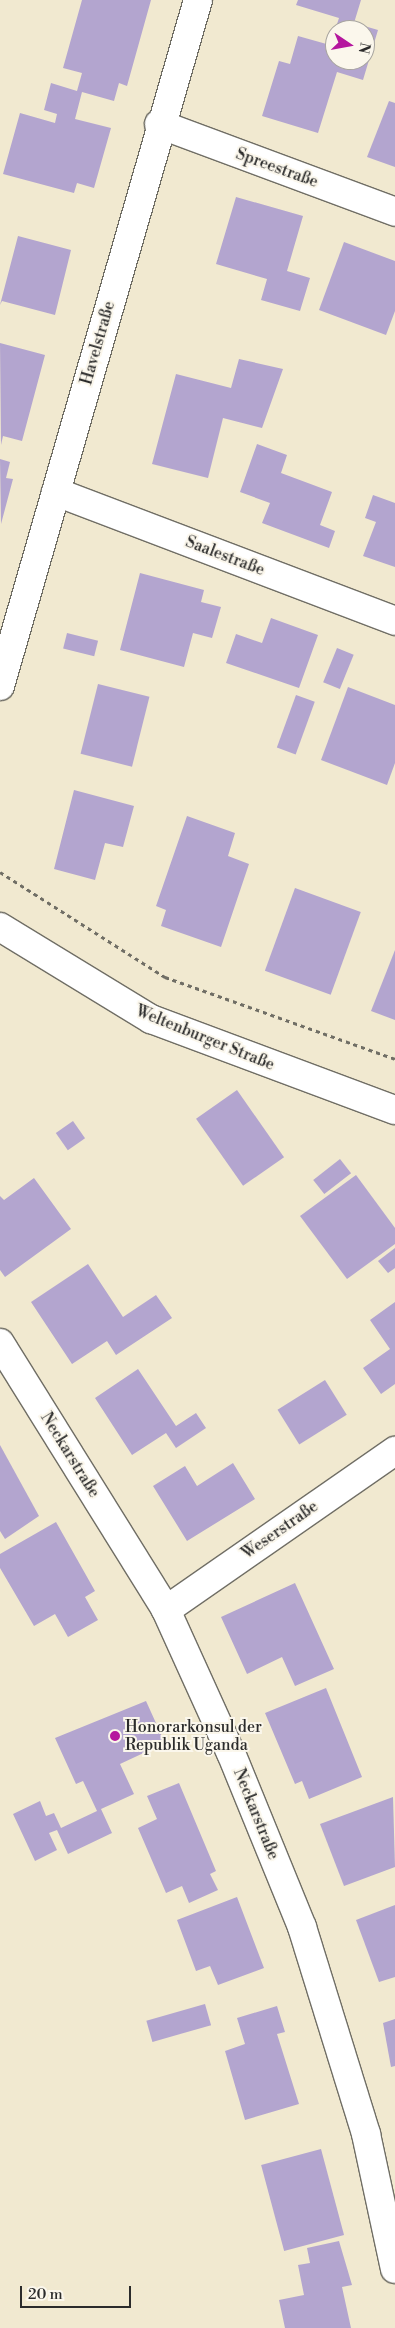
<!DOCTYPE html>
<meta charset="utf-8">
<style>
body{margin:0}
#map{position:relative;width:395px;height:2328px;overflow:hidden;background:#f1e9d0;font-family:"Libre Bodoni",serif}
div>[style]{position:absolute}
[style*='--x']{left:calc(var(--x)*1px);top:calc(var(--y)*1px);width:calc(var(--w)*1px);rotate:calc(var(--a)*1deg)}
.building>*{inset:0;background:#b3a5cf;transform-origin:0 0}
.path>*{height:3px;margin-top:-1.5px;transform-origin:0;background:repeating-linear-gradient(90deg,#706e65 0 4px,transparent 0 8px)}
.roads{filter:drop-shadow(1px 0 #706e65) drop-shadow(-1px 0 #706e65) drop-shadow(0 1px #706e65) drop-shadow(0 -1px #706e65)}
.minor>*{height:28px;margin:-14px;padding:0 14px;transform-origin:14px;border-radius:14px;background:#fff}
.secondary>*{height:28px;margin:-14px;padding:0 14px;transform-origin:14px;border-radius:14px;background:#fff}
.dots>*{width:14px;height:14px;translate:-50% -50%;box-sizing:border-box;border:2px solid #fbf7ec;border-radius:50%}
span{translate:-50% -50%;white-space:nowrap;text-align:center;line-height:1.15;-webkit-text-stroke:4px #fbf7ec;paint-order:stroke}
.street-label{font-size:16px;color:#2b2b2b}
.poi-label{font-size:16px;color:#2b2b2b}
.left{translate:0 -50%;text-align:left}
.north{position:absolute;left:325px;top:20px;width:50px;height:50px;box-sizing:border-box;background:#fbf7ec;border:1px solid #a8a59f;border-radius:50%;rotate:102deg;font-size:14px;font-weight:700;line-height:20px;text-align:center;color:#2b2b2b}
.north::after{content:'';display:block;margin:auto;width:18px;height:22px;background:#b5179e;clip-path:polygon(50% 0,100% 100%,50% 72%,0 100%)}
.scale{position:absolute;left:20px;top:2286px;width:111px;height:22px;box-sizing:border-box;border:2px solid #2b2b2b;border-top:0;padding-left:6px;font-size:15px;line-height:18px;white-space:nowrap;color:#2b2b2b;-webkit-text-stroke:4px #fbf7ec;paint-order:stroke}
</style>
<div id="map">
<div class="building">
<i style="clip-path:polygon(82px 0,151px 0,127px 86px,119px 83px,114px 101px,82px 92px,75px 119px,111px 128px,94px 188px,77px 183px,74px 193px,3px 174px,20px 113px,55px 123px,57px 114px,44px 110px,51px 83px,77px 91px,82px 73px,63px 68px)"></i>
<i style="clip-path:polygon(298px 0,361px 0,354px 23px,378px 30px,363px 80px,337px 72px,318px 133px,262px 116px,279px 61px,290px 64px,298px 36px,330px 45px,335px 32px,335px 60px,365px 60px,365px 30px,335px 30px,339px 18px,296px 5px)"></i>
<i style="clip-path:polygon(389px 101px,395px 103px,395px 167px,367px 157px)"></i>
<i style="clip-path:polygon(236px 197px,303px 216px,287px 271px,310px 278px,300px 311px,261px 300px,267px 279px,216px 264px)"></i>
<i style="clip-path:polygon(18px 236px,71px 250px,55px 315px,2px 301px,0 305px)"></i>
<i style="clip-path:polygon(344px 242px,395px 261px,395px 311px,386px 335px,319px 310px)"></i>
<i style="clip-path:polygon(0 343px,45px 355px,22px 441px,3px 436px,1px 445px)"></i>
<i style="clip-path:polygon(239px 359px,283px 369px,262px 428px,223px 418px,208px 478px,152px 464px,176px 374px,231px 388px)"></i>
<i style="clip-path:polygon(257px 444px,287px 455px,281px 473px,332px 492px,320px 525px,335px 531px,329px 548px,262px 523px,270px 503px,240px 492px)"></i>
<i style="clip-path:polygon(0 459px,10px 462px,6px 478px,13px 479px,1px 524px)"></i>
<i style="clip-path:polygon(373px 495px,395px 503px,395px 567px,363px 556px,376px 522px,365px 518px)"></i>
<i style="clip-path:polygon(140px 573px,204px 590px,201px 602px,221px 607px,212px 638px,193px 633px,184px 667px,120px 650px)"></i>
<i style="clip-path:polygon(271px 618px,318px 635px,299px 688px,226px 663px,236px 634px,262px 643px)"></i>
<i style="left:67px;top:633px;width:32px;height:16px;rotate:14deg"></i>
<i style="left:337px;top:648px;width:18px;height:37px;rotate:22deg"></i>
<i style="left:98px;top:684px;width:53px;height:72px;rotate:14deg"></i>
<i style="clip-path:polygon(348px 687px,395px 705px,395px 763px,387px 785px,321px 760px)"></i>
<i style="left:296px;top:695px;width:20px;height:56px;rotate:20deg"></i>
<i style="clip-path:polygon(74px 790px,134px 806px,123px 847px,105px 843px,95px 880px,54px 869px)"></i>
<i style="clip-path:polygon(187px 816px,235px 833px,228px 856px,249px 864px,221px 947px,161px 926px,166px 910px,156px 906px)"></i>
<i style="left:295px;top:888px;width:70px;height:88px;rotate:20deg"></i>
<i style="clip-path:polygon(395px 950px,395px 1020px,371px 1011px)"></i>
<i style="left:237px;top:1090px;width:82px;height:50px;rotate:55deg"></i>
<i style="left:73px;top:1121px;width:21px;height:21px;rotate:55deg"></i>
<i style="left:340px;top:1159px;width:18px;height:34px;rotate:52deg"></i>
<i style="clip-path:polygon(356px 1175px,395px 1228px,395px 1244px,347px 1279px,300px 1216px)"></i>
<i style="clip-path:polygon(34px 1178px,71px 1229px,5px 1277px,0 1270px,0 1196px,4px 1200px)"></i>
<i style="clip-path:polygon(395px 1248px,395px 1268px,388px 1273px,378px 1261px)"></i>
<i style="clip-path:polygon(88px 1264px,123px 1317px,156px 1295px,172px 1318px,116px 1355px,107px 1341px,72px 1364px,31px 1302px)"></i>
<i style="clip-path:polygon(395px 1302px,395px 1384px,381px 1394px,363px 1368px,390px 1349px,370px 1320px)"></i>
<i style="clip-path:polygon(138px 1369px,176px 1426px,196px 1413px,206px 1428px,176px 1448px,166px 1433px,132px 1455px,95px 1398px)"></i>
<i style="left:325px;top:1380px;width:41px;height:56px;rotate:58deg"></i>
<i style="clip-path:polygon(0 1445px,39px 1516px,5px 1539px,0 1531px)"></i>
<i style="clip-path:polygon(233px 1463px,255px 1499px,187px 1541px,153px 1486px,185px 1466px,197px 1486px)"></i>
<i style="clip-path:polygon(56px 1522px,95px 1591px,85px 1597px,98px 1620px,68px 1637px,55px 1614px,34px 1626px,0 1568px,0 1554px)"></i>
<i style="clip-path:polygon(295px 1583px,334px 1669px,295px 1686px,282px 1657px,247px 1674px,221px 1617px)"></i>
<i style="clip-path:polygon(326px 1688px,362px 1777px,309px 1799px,302px 1781px,295px 1784px,265px 1713px)"></i>
<i style="clip-path:polygon(146px 1701px,165px 1743px,120px 1764px,134px 1794px,101px 1809px,112px 1833px,68px 1854px,57px 1830px,49px 1833px,57px 1850px,35px 1861px,13px 1814px,40px 1801px,46px 1816px,54px 1813px,61px 1828px,97px 1811px,83px 1781px,76px 1784px,55px 1738px)"></i>
<i style="clip-path:polygon(179px 1783px,216px 1871px,210px 1874px,218px 1890px,189px 1903px,182px 1886px,166px 1893px,138px 1828px,157px 1819px,147px 1796px)"></i>
<i style="clip-path:polygon(393px 1797px,395px 1867px,344px 1886px,320px 1824px)"></i>
<i style="clip-path:polygon(237px 1897px,264px 1968px,218px 1985px,210px 1966px,196px 1971px,177px 1920px)"></i>
<i style="clip-path:polygon(395px 1905px,395px 1977px,379px 1982px,356px 1920px)"></i>
<i style="left:205px;top:2004px;width:22px;height:61px;rotate:74deg"></i>
<i style="clip-path:polygon(277px 2006px,285px 2032px,277px 2034px,299px 2104px,245px 2120px,225px 2051px,245px 2044px,237px 2018px)"></i>
<i style="clip-path:polygon(395px 2019px,395px 2066px,391px 2067px,383px 2023px)"></i>
<i style="left:321px;top:2149px;width:89px;height:62px;rotate:75deg"></i>
<i style="clip-path:polygon(339px 2241px,352px 2285px,342px 2287px,351px 2328px,285px 2328px,279px 2300px,304px 2295px,298px 2265px,310px 2263px,307px 2248px)"></i>
</div>
<div class="path">
<i style="--x:0;--y:872;--w:196;--a:32.5"></i>
<i style="--x:165;--y:977;--w:244;--a:19.6"></i>
</div>
<div class="roads">
<div class="minor">
<i style="--x:159;--y:124;--w:252;--a:20.4"></i>
<i style="--x:56;--y:492;--w:363;--a:20.8"></i>
<i style="--x:0;--y:686;--w:714;--a:-73.9"></i>
<i style="--x:0;--y:1343;--w:314;--a:58.1"></i>
<i style="--x:166;--y:1610;--w:157;--a:65.6"></i>
<i style="--x:231;--y:1753;--w:188;--a:67.8"></i>
<i style="--x:302;--y:1927;--w:217;--a:72.8"></i>
<i style="--x:366;--y:2134;--w:138;--a:77.9"></i>
<i style="--x:166;--y:1610;--w:279;--a:-34.8"></i>
</div>
<div class="secondary">
<i style="--x:0;--y:927;--w:177;--a:31.4"></i>
<i style="--x:151;--y:1019;--w:260;--a:20.5"></i>
</div>
</div>
<div class="dots">
<i style="left:115px;top:1736px;background:#b5179e"></i>
</div>
<div class="street-label">
<span style="left:277px;top:168px;rotate:20deg">Spreestraße</span>
<span style="left:98px;top:343px;rotate:-74deg">Havelstraße</span>
<span style="left:225px;top:556px;rotate:21deg">Saalestraße</span>
<span style="left:205px;top:1038px;rotate:22deg">Weltenburger Straße</span>
<span style="left:70px;top:1455px;rotate:58deg">Neckarstraße</span>
<span style="left:280px;top:1530px;rotate:-35deg">Weserstraße</span>
<span style="left:256px;top:1814px;rotate:68deg">Neckarstraße</span>
</div>
<div class="poi-label">
<span class="left" style="left:125px;top:1736px">Honorarkonsul der<br>Republik Uganda</span>
</div>
<div class="north">N</div>
<div class="scale">20 m</div>
</div>
